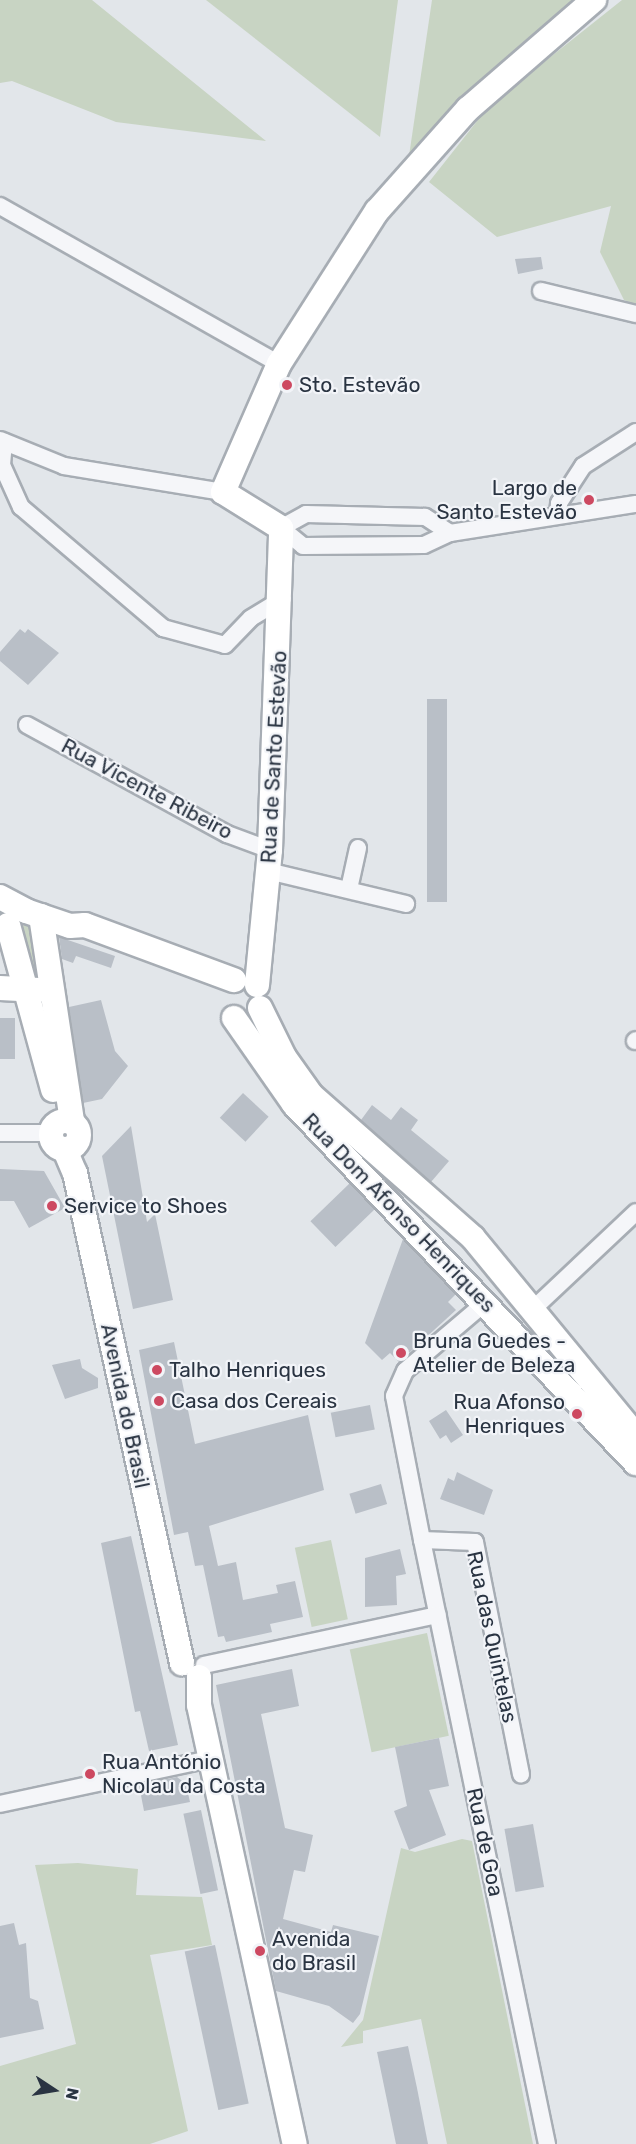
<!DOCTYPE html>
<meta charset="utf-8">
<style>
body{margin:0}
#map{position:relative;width:636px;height:2144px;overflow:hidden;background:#e2e6ea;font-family:Rubik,sans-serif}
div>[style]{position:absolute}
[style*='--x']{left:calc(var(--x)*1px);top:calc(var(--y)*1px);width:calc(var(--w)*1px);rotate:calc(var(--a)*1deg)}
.green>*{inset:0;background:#c8d4c3;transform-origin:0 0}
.building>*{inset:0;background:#b9bfc7;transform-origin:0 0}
.roads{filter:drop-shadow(2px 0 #a7adb4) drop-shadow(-2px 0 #a7adb4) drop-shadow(0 2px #a7adb4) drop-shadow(0 -2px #a7adb4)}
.street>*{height:16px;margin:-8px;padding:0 8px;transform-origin:8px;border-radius:8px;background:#f5f6f9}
.secondary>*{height:24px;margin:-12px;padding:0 12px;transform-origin:12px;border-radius:12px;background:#fff}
.secondary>.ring{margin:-12px;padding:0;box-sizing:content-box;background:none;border:24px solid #fff;border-radius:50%}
.dots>*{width:16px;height:16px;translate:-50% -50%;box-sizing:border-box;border:3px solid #f2f4f8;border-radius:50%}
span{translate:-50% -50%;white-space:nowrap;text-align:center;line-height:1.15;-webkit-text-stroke:4.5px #f2f4f8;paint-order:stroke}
.poi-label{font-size:21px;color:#2a3442}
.left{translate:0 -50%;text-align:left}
.right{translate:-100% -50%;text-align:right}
.street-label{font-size:21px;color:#2a3442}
.north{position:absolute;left:24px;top:2060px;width:60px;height:60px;-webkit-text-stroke:4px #f2f4f8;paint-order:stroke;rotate:102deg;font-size:16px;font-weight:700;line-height:24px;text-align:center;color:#2a3442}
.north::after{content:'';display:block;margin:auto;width:21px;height:27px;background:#2a3442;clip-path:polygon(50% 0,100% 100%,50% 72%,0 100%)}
</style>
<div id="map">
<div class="green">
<i style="clip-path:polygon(0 0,92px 0,266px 141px,116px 122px,12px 81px,0 83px)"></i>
<i style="clip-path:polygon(206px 0,398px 0,380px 137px)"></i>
<i style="clip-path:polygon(432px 0,574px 0,409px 156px)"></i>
<i style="clip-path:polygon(622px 0,636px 0,636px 305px,624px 300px,600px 252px,611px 206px,497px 237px,429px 182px,489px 106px)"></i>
<i style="clip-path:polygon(24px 921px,32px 925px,39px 973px,31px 977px,20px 924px)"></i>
<i style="left:331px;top:1540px;width:81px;height:37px;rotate:78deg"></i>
<i style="left:427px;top:1633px;width:105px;height:79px;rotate:78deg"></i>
<i style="clip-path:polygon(462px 1839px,472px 1841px,533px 2144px,447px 2144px,421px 2019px,363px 2031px,363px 2043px,341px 2047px,363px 2020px,401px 1848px,415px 1852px)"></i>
<i style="clip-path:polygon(78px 1863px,138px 1869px,136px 1895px,202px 1897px,212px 1945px,150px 1955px,188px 2131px,150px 2144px,0 2144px,0 2066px,76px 2044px,35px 1865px)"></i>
</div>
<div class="building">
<i style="clip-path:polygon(541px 257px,543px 269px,518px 274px,515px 259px)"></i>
<i style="clip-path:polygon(20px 629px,25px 633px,28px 629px,59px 653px,28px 685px,0 661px,0 652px)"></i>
<i style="left:427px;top:699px;width:20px;height:203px"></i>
<i style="clip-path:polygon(59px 937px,115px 956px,111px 968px,76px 956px,73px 963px,62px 959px)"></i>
<i style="clip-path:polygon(101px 1000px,115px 1051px,128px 1066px,102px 1099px,83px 1103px,69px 1007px)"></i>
<i style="left:0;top:1018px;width:15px;height:41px"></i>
<i style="left:243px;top:1093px;width:35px;height:34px;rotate:43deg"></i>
<i style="clip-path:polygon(372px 1105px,391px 1120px,401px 1107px,418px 1120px,411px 1130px,449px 1161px,431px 1182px,361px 1120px)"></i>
<i style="clip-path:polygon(131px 1126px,147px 1222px,155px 1214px,173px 1300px,133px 1309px,102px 1156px)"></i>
<i style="clip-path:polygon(0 1169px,44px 1171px,65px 1208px,29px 1228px,14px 1201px,0 1201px)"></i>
<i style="left:350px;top:1183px;width:36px;height:55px;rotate:46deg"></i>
<i style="clip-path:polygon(403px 1239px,456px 1294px,448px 1302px,456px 1310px,399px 1362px,390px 1353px,382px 1360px,365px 1343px)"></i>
<i style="clip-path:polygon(174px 1342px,195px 1444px,308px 1415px,324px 1490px,209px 1526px,218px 1566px,236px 1562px,243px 1600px,278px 1593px,276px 1585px,295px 1581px,303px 1617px,270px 1624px,272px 1632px,226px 1642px,224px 1636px,218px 1637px,203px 1565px,195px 1566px,188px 1532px,174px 1535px,139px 1350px)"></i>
<i style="clip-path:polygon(80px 1359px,82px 1368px,98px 1378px,98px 1388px,65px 1399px,52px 1365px)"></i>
<i style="left:370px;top:1405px;width:25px;height:40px;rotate:79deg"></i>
<i style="clip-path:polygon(446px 1410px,463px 1435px,451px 1443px,446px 1435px,440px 1439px,429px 1421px)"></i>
<i style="clip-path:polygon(457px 1472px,493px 1490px,484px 1515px,440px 1499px,448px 1478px,454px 1481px)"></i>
<i style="left:381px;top:1484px;width:21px;height:33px;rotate:73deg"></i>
<i style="clip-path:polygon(131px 1536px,178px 1745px,149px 1751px,140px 1711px,135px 1712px,101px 1543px)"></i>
<i style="clip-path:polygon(400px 1549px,406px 1574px,396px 1576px,397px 1605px,365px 1607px,365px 1558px)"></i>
<i style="clip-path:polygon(292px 1669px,299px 1706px,261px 1714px,285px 1828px,313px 1835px,305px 1872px,294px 1870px,283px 1919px,331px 1932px,333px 1925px,379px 1936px,360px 2014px,353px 2023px,329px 2006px,276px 1991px,216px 1685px)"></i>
<i style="clip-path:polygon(439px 1738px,449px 1786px,429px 1790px,446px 1835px,409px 1850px,394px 1811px,407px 1806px,395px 1747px)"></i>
<i style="clip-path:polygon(177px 1777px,186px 1784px,190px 1802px,144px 1811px,139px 1785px)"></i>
<i style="left:201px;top:1810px;width:82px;height:18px;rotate:78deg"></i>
<i style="left:533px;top:1824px;width:64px;height:29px;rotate:80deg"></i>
<i style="clip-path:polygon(14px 1923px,19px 1945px,26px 1943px,30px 1998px,38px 2001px,44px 2029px,0 2038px,0 1926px)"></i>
<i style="left:215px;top:1945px;width:162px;height:31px;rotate:78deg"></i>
<i style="clip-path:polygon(408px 2046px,417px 2088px,428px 2144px,396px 2144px,377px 2052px)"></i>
</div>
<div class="roads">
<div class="street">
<i style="--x:0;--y:206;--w:321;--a:29.5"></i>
<i style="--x:541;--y:291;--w:98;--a:13.6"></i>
<i style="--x:0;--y:440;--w:69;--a:22.1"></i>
<i style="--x:64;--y:466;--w:161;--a:9.3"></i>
<i style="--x:4;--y:442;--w:23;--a:95"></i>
<i style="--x:2;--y:465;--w:46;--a:65.7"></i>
<i style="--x:21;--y:507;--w:187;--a:40.4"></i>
<i style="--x:163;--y:628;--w:64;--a:15.3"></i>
<i style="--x:225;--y:645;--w:37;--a:-46"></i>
<i style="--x:251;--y:618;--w:37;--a:-31"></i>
<i style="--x:558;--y:515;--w:12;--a:-85"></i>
<i style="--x:559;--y:503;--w:44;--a:-57"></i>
<i style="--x:583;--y:466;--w:63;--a:-32.7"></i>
<i style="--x:450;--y:533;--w:30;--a:-147"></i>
<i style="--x:425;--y:517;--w:119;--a:-178.6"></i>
<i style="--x:306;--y:514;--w:29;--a:151"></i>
<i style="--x:281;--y:528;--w:28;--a:39"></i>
<i style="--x:303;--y:546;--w:121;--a:-0.5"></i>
<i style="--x:424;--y:545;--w:29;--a:-25"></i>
<i style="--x:450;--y:533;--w:188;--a:-8.9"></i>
<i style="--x:27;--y:725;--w:228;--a:28.6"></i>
<i style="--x:227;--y:834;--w:46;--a:20.4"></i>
<i style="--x:268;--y:871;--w:142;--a:13.4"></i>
<i style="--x:349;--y:889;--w:42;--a:-77.6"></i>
<i style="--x:635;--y:1041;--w:1;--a:-45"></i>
<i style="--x:0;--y:1133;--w:51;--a:0"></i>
<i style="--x:486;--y:1302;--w:106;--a:139.6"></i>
<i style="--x:405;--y:1371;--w:27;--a:114"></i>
<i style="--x:394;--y:1396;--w:147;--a:79"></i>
<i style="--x:422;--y:1540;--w:53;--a:2.2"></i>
<i style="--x:475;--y:1542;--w:237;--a:78.8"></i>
<i style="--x:531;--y:1311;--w:144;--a:-43.3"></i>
<i style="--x:422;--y:1540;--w:617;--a:78.31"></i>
<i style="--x:204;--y:1665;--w:239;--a:-12.1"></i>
<i style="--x:0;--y:1804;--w:206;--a:-12.1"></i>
</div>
<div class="secondary">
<i style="--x:0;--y:897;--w:30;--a:28"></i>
<i style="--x:26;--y:911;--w:46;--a:18.8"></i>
<i style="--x:70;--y:926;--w:15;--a:-4"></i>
<i style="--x:85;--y:925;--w:159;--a:20.3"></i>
<i style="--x:41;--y:916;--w:208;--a:81.4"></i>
<i style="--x:8;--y:925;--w:171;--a:74.7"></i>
<i style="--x:257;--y:985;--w:136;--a:-84.5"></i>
<i style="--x:270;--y:850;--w:322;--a:-88"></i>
<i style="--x:281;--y:528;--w:68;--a:-148.2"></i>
<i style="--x:223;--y:492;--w:140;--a:-66.4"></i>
<i style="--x:279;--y:364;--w:182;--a:-57.4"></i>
<i style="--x:377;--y:211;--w:137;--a:-48.3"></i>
<i style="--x:468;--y:109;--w:167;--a:-40.9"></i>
<i style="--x:0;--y:988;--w:39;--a:3"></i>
<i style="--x:260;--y:1008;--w:55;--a:63.9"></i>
<i style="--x:284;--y:1057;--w:47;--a:54.6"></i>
<i style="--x:311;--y:1095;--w:216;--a:41.4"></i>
<i style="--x:473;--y:1238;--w:256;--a:50.5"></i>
<i style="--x:234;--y:1018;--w:105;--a:55.1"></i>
<i style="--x:294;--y:1104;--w:496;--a:46.4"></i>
<i class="ring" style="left:51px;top:1121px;width:4px;height:4px"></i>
<i style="--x:65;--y:1150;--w:25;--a:67"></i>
<i style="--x:75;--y:1173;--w:502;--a:77.68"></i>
<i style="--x:199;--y:1677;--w:28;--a:90"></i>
<i style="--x:199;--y:1705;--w:449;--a:77.7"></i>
</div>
</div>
<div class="dots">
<i style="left:287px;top:385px;background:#cd4961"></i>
<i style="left:589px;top:500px;background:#cd4961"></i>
<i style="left:52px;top:1206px;background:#cd4961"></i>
<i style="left:401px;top:1353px;background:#cd4961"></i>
<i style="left:157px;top:1370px;background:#cd4961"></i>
<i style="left:159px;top:1401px;background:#cd4961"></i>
<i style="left:577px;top:1414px;background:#cd4961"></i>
<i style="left:90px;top:1774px;background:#cd4961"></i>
<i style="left:260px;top:1951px;background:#cd4961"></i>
</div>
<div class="poi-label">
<span class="left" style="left:299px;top:385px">Sto. Estevão</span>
<span class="right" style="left:577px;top:500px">Largo de<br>Santo Estevão</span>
<span class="left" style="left:64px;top:1206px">Service to Shoes</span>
<span class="left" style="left:413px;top:1353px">Bruna Guedes -<br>Atelier de Beleza</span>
<span class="left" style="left:169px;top:1370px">Talho Henriques</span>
<span class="left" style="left:171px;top:1401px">Casa dos Cereais</span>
<span class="right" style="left:565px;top:1414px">Rua Afonso<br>Henriques</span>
<span class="left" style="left:102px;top:1774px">Rua António<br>Nicolau da Costa</span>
<span class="left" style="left:272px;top:1951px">Avenida<br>do Brasil</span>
</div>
<div class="street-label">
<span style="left:274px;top:757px;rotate:-87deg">Rua de Santo Estevão</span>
<span style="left:147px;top:789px;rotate:28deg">Rua Vicente Ribeiro</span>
<span style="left:399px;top:1213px;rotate:46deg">Rua Dom Afonso Henriques</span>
<span style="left:125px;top:1406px;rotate:78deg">Avenida do Brasil</span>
<span style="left:492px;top:1637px;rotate:78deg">Rua das Quintelas</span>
<span style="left:485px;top:1842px;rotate:78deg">Rua de Goa</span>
</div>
<div class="north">N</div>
</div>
